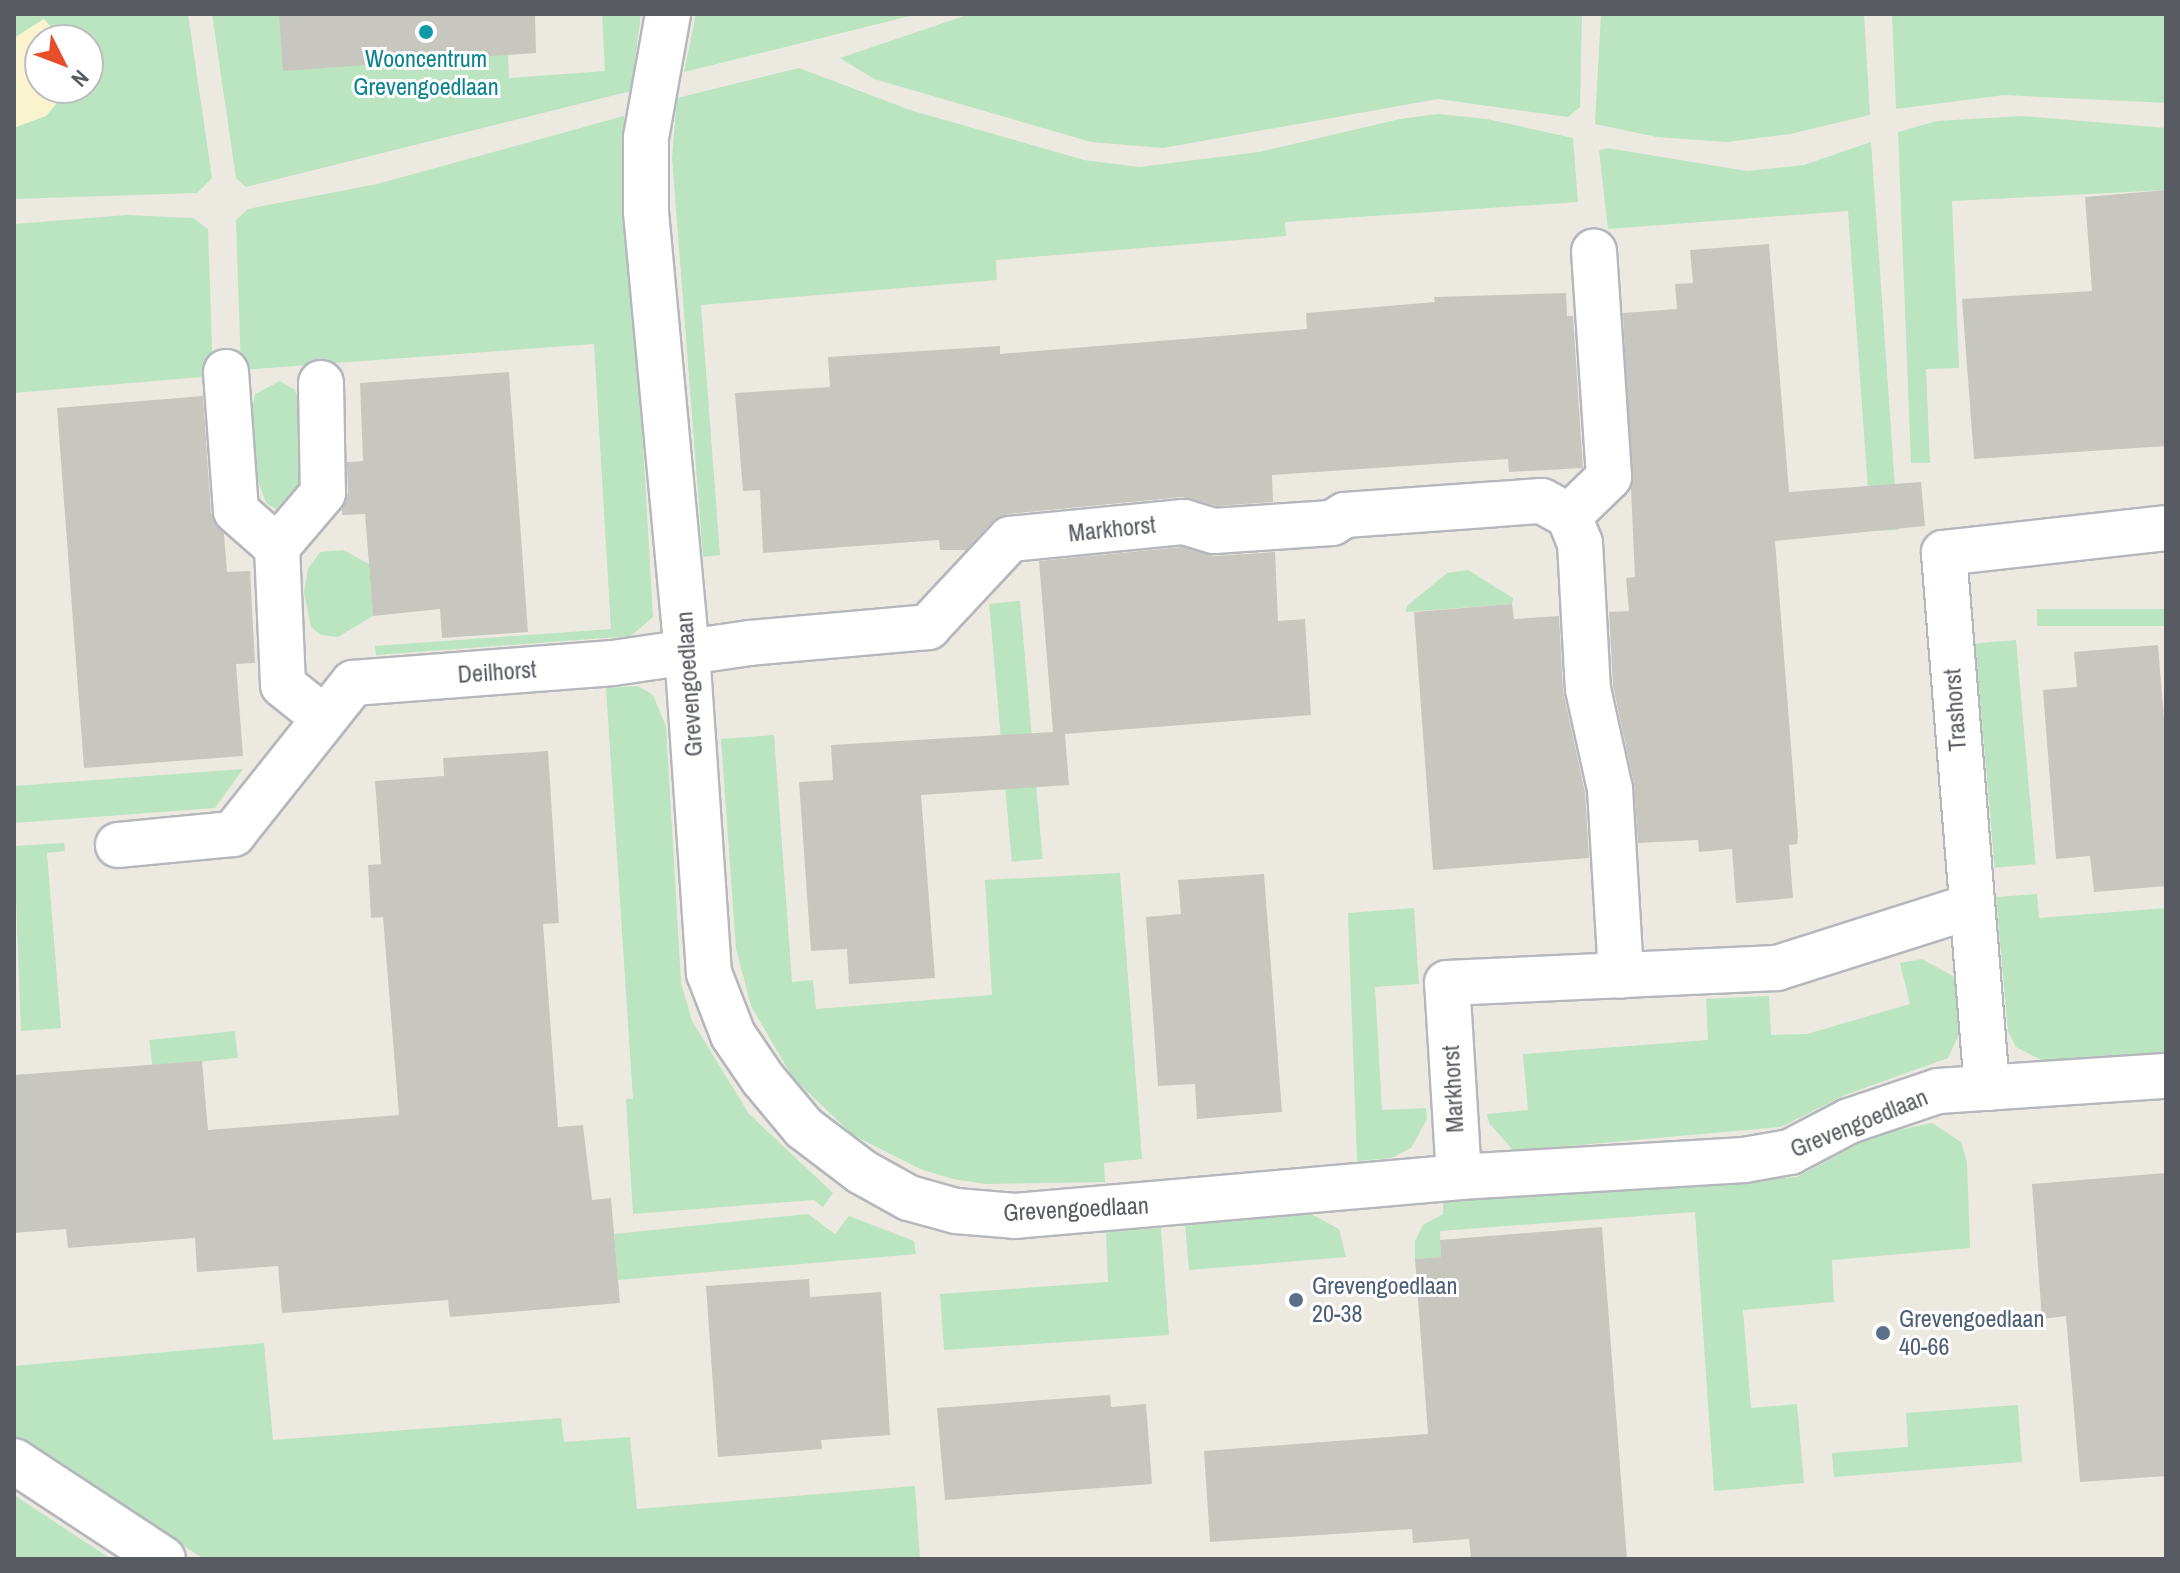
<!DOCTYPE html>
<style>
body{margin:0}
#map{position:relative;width:2180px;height:1573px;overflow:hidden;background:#eceae0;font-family:"Archivo Narrow",sans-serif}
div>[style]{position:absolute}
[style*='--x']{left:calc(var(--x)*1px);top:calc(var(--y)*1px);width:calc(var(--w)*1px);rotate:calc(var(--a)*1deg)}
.green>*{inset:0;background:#bbe4c0;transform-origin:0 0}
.sand>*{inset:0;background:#f9f4cd}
.building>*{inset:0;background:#c8c7bf}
.roads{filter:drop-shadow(2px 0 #b5b7bd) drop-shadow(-2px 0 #b5b7bd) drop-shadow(0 2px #b5b7bd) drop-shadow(0 -2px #b5b7bd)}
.minor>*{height:44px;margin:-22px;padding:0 22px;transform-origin:22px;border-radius:22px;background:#fff}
.dots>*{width:22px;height:22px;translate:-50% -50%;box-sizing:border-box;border:4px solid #fff;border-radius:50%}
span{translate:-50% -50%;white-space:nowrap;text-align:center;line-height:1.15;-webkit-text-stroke:6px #fff;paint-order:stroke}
.culture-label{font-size:24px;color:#0d838f}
.street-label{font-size:24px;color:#585b61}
.service-label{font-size:24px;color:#4e5e75}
.left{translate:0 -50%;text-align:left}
.frame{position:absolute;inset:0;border:16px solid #585b61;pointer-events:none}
.north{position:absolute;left:24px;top:24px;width:80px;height:80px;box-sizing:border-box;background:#fff;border:2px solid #bcbdc0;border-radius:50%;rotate:132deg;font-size:22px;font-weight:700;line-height:32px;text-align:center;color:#585b61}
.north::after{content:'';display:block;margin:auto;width:28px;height:36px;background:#e74e2a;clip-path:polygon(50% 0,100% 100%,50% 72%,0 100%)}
</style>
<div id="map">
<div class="green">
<i style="clip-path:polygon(14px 14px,188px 14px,212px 178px,197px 193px,14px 199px,14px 122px,17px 127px,65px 88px,88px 88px,88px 40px,62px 40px,44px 19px,14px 38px)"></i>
<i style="clip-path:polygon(212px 14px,279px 14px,508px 55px,509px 78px,605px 71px,602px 14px,641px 14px,631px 91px,246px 187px,236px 178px)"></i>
<i style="clip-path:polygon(696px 14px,918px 14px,684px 72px)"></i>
<i style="clip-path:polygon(970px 14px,1582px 14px,1580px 107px,1568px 117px,1438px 99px,1163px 148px,1091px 142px,874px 79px,840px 58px)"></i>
<i style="clip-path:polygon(1601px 14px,1864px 14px,1870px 115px,1790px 134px,1727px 142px,1657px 137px,1595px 124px)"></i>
<i style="clip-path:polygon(1892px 14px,2166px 14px,2166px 103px,2004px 95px,1896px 109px)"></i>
<i style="clip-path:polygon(799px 68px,910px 110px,1084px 160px,1139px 167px,1259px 152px,1400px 119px,1438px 114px,1487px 119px,1573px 138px,1578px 202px,1285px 222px,1286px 236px,996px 260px,997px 280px,701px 305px,720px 555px,703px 557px,672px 158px,677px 98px)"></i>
<i style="clip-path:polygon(624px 116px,653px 617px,631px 636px,376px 655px,375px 646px,611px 629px,594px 344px,241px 370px,236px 220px,248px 209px,377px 184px)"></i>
<i style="clip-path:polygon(2022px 116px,2166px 128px,2166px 190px,1952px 201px,1959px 368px,1926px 369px,1930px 463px,1911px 463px,1898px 132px,1937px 121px)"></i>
<i style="clip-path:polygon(1871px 142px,1898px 530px,1871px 531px,1848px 211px,1608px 229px,1599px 151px,1607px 148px,1747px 171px,1804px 165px)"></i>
<i style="clip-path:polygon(127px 215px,193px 218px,208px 229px,213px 376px,14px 393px,14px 224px)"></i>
<i style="clip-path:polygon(280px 381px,295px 390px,305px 416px,308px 453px,299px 490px,279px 511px,266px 503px,251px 461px,250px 420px,255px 394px)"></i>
<i style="clip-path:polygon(343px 550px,369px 564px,373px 616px,338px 637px,321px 635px,311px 627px,304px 592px,308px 569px,320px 552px)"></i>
<i style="clip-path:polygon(1468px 570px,1513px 598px,1512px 604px,1406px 612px,1407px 606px,1447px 573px)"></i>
<i style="left:1020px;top:601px;width:259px;height:31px;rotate:85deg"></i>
<i style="left:2166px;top:609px;width:17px;height:129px;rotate:90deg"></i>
<i style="left:2016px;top:640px;width:225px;height:41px;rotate:85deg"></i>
<i style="clip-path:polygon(638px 686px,653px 695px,666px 726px,681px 983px,692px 1021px,749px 1114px,833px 1193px,823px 1207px,814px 1200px,633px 1214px,626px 1099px,633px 1099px,606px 688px)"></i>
<i style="clip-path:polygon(774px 735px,792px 982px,813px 980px,816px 1009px,992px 995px,985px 880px,1120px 873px,1142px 1159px,1104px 1163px,1105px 1182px,986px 1184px,953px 1179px,920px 1169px,853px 1135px,793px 1078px,751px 1006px,736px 949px,721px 739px)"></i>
<i style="clip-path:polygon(243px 769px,215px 808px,14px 823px,14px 786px)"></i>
<i style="clip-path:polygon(64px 843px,65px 851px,47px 853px,61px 1028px,21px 1031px,14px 846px)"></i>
<i style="clip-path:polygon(2037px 894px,2039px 918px,2166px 908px,2166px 1053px,2045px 1062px,2016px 1047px,2008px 1031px,1996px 897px)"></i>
<i style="clip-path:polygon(1414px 908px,1419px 984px,1375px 987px,1382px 1110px,1426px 1108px,1427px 1119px,1411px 1148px,1392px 1158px,1357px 1161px,1348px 913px)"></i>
<i style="clip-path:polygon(1922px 959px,1953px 976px,1960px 993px,1961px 1030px,1948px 1058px,1845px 1095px,1781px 1127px,1514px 1151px,1489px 1123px,1487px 1114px,1528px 1110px,1523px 1054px,1708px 1040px,1706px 999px,1769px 996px,1771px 1035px,1807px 1034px,1910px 1004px,1900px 963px)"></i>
<i style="left:235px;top:1031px;width:27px;height:86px;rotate:84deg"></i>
<i style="clip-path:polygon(1932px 1123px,1961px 1142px,1967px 1162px,1970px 1248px,1832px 1260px,1834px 1302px,1743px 1310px,1751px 1408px,1797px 1404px,1804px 1483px,1714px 1491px,1695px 1212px,1440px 1231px,1441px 1257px,1415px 1259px,1415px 1241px,1423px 1225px,1443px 1214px,1443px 1201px,1797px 1177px,1875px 1135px)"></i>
<i style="clip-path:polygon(808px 1214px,835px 1234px,849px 1216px,914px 1241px,916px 1254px,618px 1280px,614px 1234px)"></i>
<i style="clip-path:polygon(1311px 1214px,1339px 1229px,1346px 1257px,1189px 1270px,1185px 1224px)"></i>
<i style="clip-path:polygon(1161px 1228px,1169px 1335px,944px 1350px,940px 1294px,1108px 1282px,1106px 1232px)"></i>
<i style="clip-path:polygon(264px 1343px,273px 1440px,561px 1418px,564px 1442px,630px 1437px,637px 1509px,915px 1486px,920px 1559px,204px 1559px,14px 1435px,14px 1366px)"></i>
<i style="clip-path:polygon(2018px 1405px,2022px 1462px,1834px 1477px,1832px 1453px,1908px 1447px,1906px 1413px)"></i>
<i style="clip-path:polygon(14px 1495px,111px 1559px,14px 1559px)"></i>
</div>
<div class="sand">
<i style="clip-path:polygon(44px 19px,62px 40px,40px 40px,40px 88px,65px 88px,65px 93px,46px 116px,16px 127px,14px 38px)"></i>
</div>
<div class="building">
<i style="clip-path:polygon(279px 14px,535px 14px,536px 53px,283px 71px)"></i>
<i style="clip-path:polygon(2166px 190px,2166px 446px,1974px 459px,1962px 299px,2092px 291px,2085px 197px)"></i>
<i style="clip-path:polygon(1769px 244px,1789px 492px,1921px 482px,1925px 526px,1775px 541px,1798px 836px,1797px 844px,1789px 845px,1793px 898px,1736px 903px,1732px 849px,1699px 852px,1698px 840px,1638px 843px,1634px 784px,1613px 686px,1609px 612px,1629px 611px,1626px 578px,1635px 577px,1623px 313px,1677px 309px,1675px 284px,1693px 283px,1690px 250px)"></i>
<i style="clip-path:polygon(1566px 293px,1567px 316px,1573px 316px,1583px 468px,1509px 472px,1508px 459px,1272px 475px,1273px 502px,1217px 506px,1182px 497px,1008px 514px,992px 522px,966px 550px,940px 550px,939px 540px,763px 553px,760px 490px,743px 491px,735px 393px,830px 387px,828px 357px,1000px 346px,1000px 354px,1307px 329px,1306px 313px,1435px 302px,1434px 297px)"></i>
<i style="clip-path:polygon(509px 372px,528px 632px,442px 638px,440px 609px,373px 616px,365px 514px,342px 515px,342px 509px,348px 493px,347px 462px,363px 461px,360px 383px)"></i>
<i style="clip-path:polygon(203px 396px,211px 513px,224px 534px,227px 572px,250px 571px,255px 663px,236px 664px,243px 756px,84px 768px,57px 408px)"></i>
<i style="clip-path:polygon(1182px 547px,1215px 556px,1275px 552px,1278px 621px,1305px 619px,1311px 715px,1065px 734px,1069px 785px,921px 795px,935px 978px,849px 984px,847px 949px,811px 951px,799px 782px,833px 780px,831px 745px,1053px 732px,1039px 561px)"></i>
<i style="clip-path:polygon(1512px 604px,1514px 619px,1559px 616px,1563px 691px,1585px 792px,1589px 858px,1433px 870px,1414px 612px)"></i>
<i style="clip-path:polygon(2158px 645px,2166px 744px,2166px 886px,2094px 892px,2090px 856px,2056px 859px,2043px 690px,2077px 687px,2074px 652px)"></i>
<i style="clip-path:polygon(548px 751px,559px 923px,543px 924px,558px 1127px,583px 1125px,592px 1200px,611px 1198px,620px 1303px,450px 1317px,448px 1300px,282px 1313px,278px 1266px,197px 1272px,195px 1238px,68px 1248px,66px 1229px,14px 1233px,14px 1075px,202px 1061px,208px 1130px,399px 1115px,383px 917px,371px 918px,368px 865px,381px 864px,375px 781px,444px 776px,443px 758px)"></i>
<i style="clip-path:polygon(1264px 874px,1282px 1112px,1197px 1119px,1195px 1084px,1158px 1086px,1146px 917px,1181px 914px,1178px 880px)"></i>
<i style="clip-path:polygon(2166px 1173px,2166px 1476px,2080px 1482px,2066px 1316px,2042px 1319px,2032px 1184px)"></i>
<i style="clip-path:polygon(1602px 1227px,1627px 1559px,1471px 1559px,1469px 1539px,1413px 1543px,1412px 1529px,1210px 1542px,1204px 1451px,1428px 1434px,1415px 1259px,1441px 1257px,1440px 1240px)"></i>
<i style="clip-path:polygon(809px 1279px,810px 1297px,881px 1292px,890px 1435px,821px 1440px,822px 1449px,718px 1457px,706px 1286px)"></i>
<i style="clip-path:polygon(1110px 1395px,1111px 1407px,1146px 1404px,1152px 1484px,945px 1500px,937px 1408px)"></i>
</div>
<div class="roads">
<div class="minor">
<i style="--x:668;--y:14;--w:126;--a:100.1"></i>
<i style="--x:646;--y:138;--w:74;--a:90"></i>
<i style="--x:646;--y:212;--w:441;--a:84.7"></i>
<i style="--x:687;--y:651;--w:323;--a:86.1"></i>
<i style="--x:709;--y:973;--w:66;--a:68.8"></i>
<i style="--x:733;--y:1035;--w:53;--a:55.7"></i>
<i style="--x:763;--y:1079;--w:64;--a:50.1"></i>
<i style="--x:804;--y:1128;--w:73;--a:37.2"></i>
<i style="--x:862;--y:1172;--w:54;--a:29"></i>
<i style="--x:909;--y:1198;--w:49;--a:15.5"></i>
<i style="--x:956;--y:1211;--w:59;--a:4.8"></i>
<i style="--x:1015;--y:1216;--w:446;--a:-5"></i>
<i style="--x:1459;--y:1177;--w:286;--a:-3.4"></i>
<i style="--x:1744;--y:1160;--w:47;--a:-9.9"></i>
<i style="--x:1790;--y:1152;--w:67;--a:-27.7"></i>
<i style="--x:1849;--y:1121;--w:94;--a:-18.6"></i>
<i style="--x:1938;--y:1091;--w:228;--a:-3.8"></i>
<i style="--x:226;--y:372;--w:139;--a:85.9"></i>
<i style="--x:236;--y:511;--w:55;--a:41.3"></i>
<i style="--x:321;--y:383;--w:110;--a:89"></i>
<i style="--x:323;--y:493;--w:71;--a:130.4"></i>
<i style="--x:277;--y:547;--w:138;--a:87.5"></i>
<i style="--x:283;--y:685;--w:53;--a:38.8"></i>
<i style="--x:1569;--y:516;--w:56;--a:-44.3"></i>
<i style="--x:1609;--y:477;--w:226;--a:-93.8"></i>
<i style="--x:118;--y:845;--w:116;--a:-5.5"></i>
<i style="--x:233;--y:834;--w:193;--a:-51.5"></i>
<i style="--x:353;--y:683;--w:261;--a:-4.4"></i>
<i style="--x:613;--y:663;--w:138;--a:-8.3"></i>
<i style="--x:750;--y:643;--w:179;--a:-5.1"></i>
<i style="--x:928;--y:627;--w:120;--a:-47"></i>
<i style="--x:1010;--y:539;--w:175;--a:-5.6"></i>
<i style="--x:1184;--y:522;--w:31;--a:17"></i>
<i style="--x:1214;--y:531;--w:118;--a:-3.9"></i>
<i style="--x:1332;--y:523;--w:15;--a:-32"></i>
<i style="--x:1345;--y:515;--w:197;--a:-4.1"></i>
<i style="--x:1542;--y:501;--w:31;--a:29"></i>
<i style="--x:1569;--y:516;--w:29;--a:68"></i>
<i style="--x:1580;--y:543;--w:146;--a:86.9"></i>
<i style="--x:1588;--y:689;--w:102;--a:77.6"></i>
<i style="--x:1610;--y:789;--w:187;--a:86.6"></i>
<i style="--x:1987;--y:1088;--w:537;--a:-94.6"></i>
<i style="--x:1944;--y:553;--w:223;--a:-6.4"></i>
<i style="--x:1459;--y:1177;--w:194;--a:-93.5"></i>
<i style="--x:1447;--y:983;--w:330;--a:-2.6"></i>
<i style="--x:1777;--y:968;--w:201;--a:-17.6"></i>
<i style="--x:14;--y:1461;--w:178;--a:33.3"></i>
</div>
</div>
<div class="dots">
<i style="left:426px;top:32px;background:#0f9aa8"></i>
<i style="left:1296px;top:1300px;background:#5c6f8a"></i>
<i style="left:1883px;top:1333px;background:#5c6f8a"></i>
</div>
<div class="culture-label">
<span style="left:426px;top:73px">Wooncentrum<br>Grevengoedlaan</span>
</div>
<div class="street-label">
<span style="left:1112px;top:529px;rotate:-6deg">Markhorst</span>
<span style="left:497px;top:672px;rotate:-4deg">Deilhorst</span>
<span style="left:689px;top:684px;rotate:-94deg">Grevengoedlaan</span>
<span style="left:1955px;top:710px;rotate:-94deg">Trashorst</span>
<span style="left:1453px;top:1089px;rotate:-93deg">Markhorst</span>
<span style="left:1859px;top:1123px;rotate:-22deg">Grevengoedlaan</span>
<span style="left:1076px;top:1209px;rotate:-3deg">Grevengoedlaan</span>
</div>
<div class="service-label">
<span class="left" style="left:1312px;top:1300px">Grevengoedlaan<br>20-38</span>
<span class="left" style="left:1899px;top:1333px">Grevengoedlaan<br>40-66</span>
</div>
<div class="frame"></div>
<div class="north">N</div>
</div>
